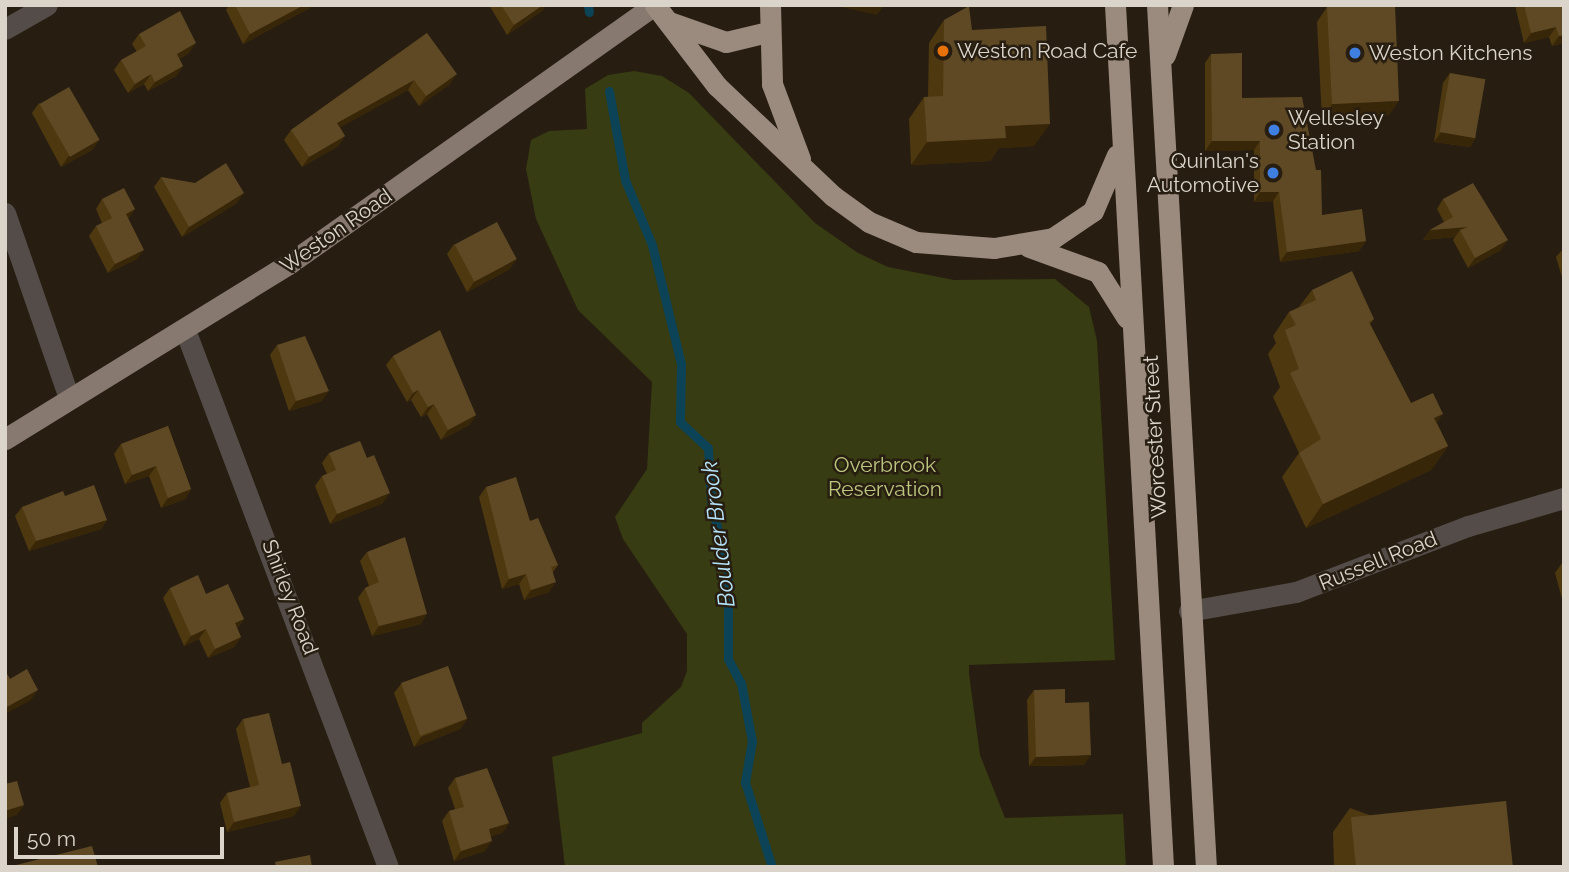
<!DOCTYPE html>
<style>
body{margin:0}
#map{position:relative;width:1569px;height:872px;overflow:hidden;background:#271e11;font-family:Raleway,sans-serif}
div>[style]{position:absolute}
[style*='--x']{left:calc(var(--x)*1px);top:calc(var(--y)*1px);width:calc(var(--w)*1px);rotate:calc(var(--a)*1deg)}
.green>*{inset:0;background:#373c12}
.stream>*{height:9px;margin:-4.5px;padding:0 4.5px;transform-origin:4.5px;border-radius:4.5px;background:#0c4357}
.minor>*{height:21px;margin:-10.5px;padding:0 10.5px;transform-origin:10.5px;border-radius:10.5px;background:#534c48}
.major>*{height:21px;margin:-10.5px;padding:0 10.5px;transform-origin:10.5px;border-radius:10.5px;background:#87796f}
.highway>*{height:21px;margin:-10.5px;padding:0 10.5px;transform-origin:10.5px;border-radius:10.5px;background:#9b8a7e}
.wall>*{inset:0;background:#4e3810}
.shaded-wall>*{inset:0;background:#382608}
.building>*{inset:0;background:#5e4924;transform-origin:0 0}
.dots>*{width:19px;height:19px;translate:-50% -50%;box-sizing:border-box;border:4px solid #271e11;border-radius:50%}
span{translate:-50% -50%;white-space:nowrap;text-align:center;line-height:1.15;-webkit-text-stroke:5px #271e11;paint-order:stroke}
.poi-label{font-size:21px;color:#dad4cb}
.left{translate:0 -50%;text-align:left}
.right{translate:-100% -50%;text-align:right}
.street-label{font-size:21px;color:#dad4cb}
.park-label{font-size:21px;color:#bbc67f}
.water-label{font-size:23px;color:#b6e4fa;font-style:italic}
.frame{position:absolute;inset:0;border:7px solid #dad4cb;pointer-events:none}
.scale{position:absolute;left:14px;top:827px;width:210px;height:32px;box-sizing:border-box;border:4px solid #dad4cb;border-top:0;padding-left:9px;font-size:21px;line-height:24px;white-space:nowrap;color:#dad4cb;-webkit-text-stroke:5px #271e11;paint-order:stroke}
</style>
<div id="map">
<div class="green">
<i style="clip-path:polygon(634px 71px,662px 76px,689px 93px,815px 223px,858px 253px,888px 267px,954px 280px,1055px 279px,1089px 307px,1097px 341px,1115px 660px,969px 665px,969px 674px,980px 755px,1005px 818px,1123px 814px,1126px 867px,565px 867px,552px 757px,642px 733px,642px 723px,681px 687px,687px 671px,687px 634px,623px 539px,615px 517px,647px 469px,652px 382px,578px 310px,536px 219px,526px 169px,531px 140px,549px 131px,587px 129px,585px 89px,608px 75px)"></i>
</div>
<div class="stream">
<i style="--x:588;--y:5;--w:7;--a:82"></i>
<i style="--x:609;--y:91;--w:90;--a:79.8"></i>
<i style="--x:625;--y:180;--w:70;--a:67.4"></i>
<i style="--x:652;--y:245;--w:122;--a:76.3"></i>
<i style="--x:681;--y:364;--w:58;--a:91"></i>
<i style="--x:680;--y:422;--w:38;--a:43"></i>
<i style="--x:708;--y:448;--w:54;--a:86.8"></i>
<i style="--x:711;--y:502;--w:74;--a:76.7"></i>
<i style="--x:728;--y:574;--w:85;--a:90"></i>
<i style="--x:728;--y:659;--w:27;--a:62"></i>
<i style="--x:741;--y:683;--w:59;--a:79.3"></i>
<i style="--x:752;--y:741;--w:42;--a:99.7"></i>
<i style="--x:745;--y:782;--w:89;--a:72.4"></i>
</div>
<div class="minor">
<i style="--x:5;--y:29;--w:48;--a:-29.7"></i>
<i style="--x:5;--y:213;--w:196;--a:70.9"></i>
<i style="--x:185;--y:330;--w:574;--a:69.29"></i>
<i style="--x:1189;--y:611;--w:109;--a:-10.1"></i>
<i style="--x:1296;--y:592;--w:184;--a:-21"></i>
<i style="--x:1468;--y:526;--w:100;--a:-16.3"></i>
</div>
<div class="major">
<i style="--x:5;--y:439;--w:335;--a:-31.7"></i>
<i style="--x:290;--y:263;--w:446;--a:-35.3"></i>
</div>
<div class="highway">
<i style="--x:655;--y:5;--w:102;--a:52.6"></i>
<i style="--x:717;--y:86;--w:160;--a:43.5"></i>
<i style="--x:833;--y:196;--w:44;--a:35.8"></i>
<i style="--x:869;--y:222;--w:51;--a:23.1"></i>
<i style="--x:916;--y:242;--w:78;--a:4.4"></i>
<i style="--x:994;--y:248;--w:60;--a:-9.6"></i>
<i style="--x:1053;--y:238;--w:48;--a:-34"></i>
<i style="--x:1093;--y:211;--w:61;--a:-66.8"></i>
<i style="--x:770;--y:5;--w:79;--a:88.5"></i>
<i style="--x:772;--y:84;--w:80;--a:69.5"></i>
<i style="--x:1115;--y:5;--w:863;--a:86.81"></i>
<i style="--x:1157;--y:5;--w:863;--a:86.75"></i>
<i style="--x:669;--y:22;--w:60;--a:19.3"></i>
<i style="--x:726;--y:42;--w:43;--a:-13.4"></i>
<i style="--x:1165;--y:55;--w:53;--a:-70.2"></i>
<i style="--x:1029;--y:247;--w:73;--a:19.9"></i>
<i style="--x:1098;--y:272;--w:54;--a:57.8"></i>
</div>
<div class="wall">
<i style="clip-path:polygon(229px 5px,315px 5px,243px 44px,226px 10px)"></i>
<i style="clip-path:polygon(489px 5px,546px 5px,542px 11px,507px 35px)"></i>
<i style="clip-path:polygon(1515px 5px,1564px 5px,1564px 43px,1552px 46px,1549px 37px,1524px 43px)"></i>
<i style="clip-path:polygon(1327px 7px,1389px 115px,1322px 119px,1317px 22px)"></i>
<i style="clip-path:polygon(944px 20px,972px 30px,1034px 146px,999px 148px,990px 161px,911px 165px,909px 119px,924px 97px,928px 97px,929px 43px)"></i>
<i style="clip-path:polygon(427px 33px,450px 84px,419px 106px,408px 90px,340px 127px,345px 136px,338px 146px,302px 167px,284px 140px,291px 130px)"></i>
<i style="clip-path:polygon(139px 34px,189px 53px,179px 59px,183px 66px,176px 76px,148px 91px,144px 84px,128px 93px,114px 70px,121px 60px,137px 52px,132px 44px)"></i>
<i style="clip-path:polygon(1211px 54px,1322px 215px,1366px 241px,1359px 251px,1280px 262px,1273px 201px,1254px 202px,1254px 150px,1205px 151px,1205px 63px)"></i>
<i style="clip-path:polygon(1450px 73px,1476px 137px,1470px 147px,1434px 142px,1443px 83px)"></i>
<i style="clip-path:polygon(39px 103px,99px 140px,92px 150px,61px 167px,32px 113px)"></i>
<i style="clip-path:polygon(161px 177px,237px 203px,182px 237px,154px 187px)"></i>
<i style="clip-path:polygon(102px 199px,135px 209px,128px 219px,137px 259px,108px 273px,89px 236px,96px 226px,102px 223px,96px 209px)"></i>
<i style="clip-path:polygon(1443px 199px,1501px 250px,1468px 268px,1453px 240px,1455px 237px,1423px 240px,1430px 230px,1444px 222px,1437px 209px)"></i>
<i style="clip-path:polygon(454px 244px,510px 269px,467px 292px,447px 254px)"></i>
<i style="clip-path:polygon(1564px 248px,1564px 284px,1556px 257px)"></i>
<i style="clip-path:polygon(1312px 290px,1374px 319px,1370px 324px,1411px 403px,1437px 423px,1448px 446px,1431px 470px,1306px 528px,1282px 477px,1299px 453px,1273px 397px,1280px 387px,1268px 354px,1276px 343px,1273px 336px,1289px 312px,1299px 307px)"></i>
<i style="clip-path:polygon(277px 345px,322px 401px,289px 411px,270px 355px)"></i>
<i style="clip-path:polygon(393px 356px,476px 415px,469px 425px,441px 440px,427px 414px,421px 417px,411px 400px,407px 402px,386px 365px)"></i>
<i style="clip-path:polygon(168px 426px,191px 489px,185px 499px,161px 508px,149px 476px,125px 484px,114px 454px,121px 444px)"></i>
<i style="clip-path:polygon(329px 453px,367px 458px,383px 503px,330px 524px,315px 486px,322px 476px,327px 474px,322px 463px)"></i>
<i style="clip-path:polygon(486px 487px,530px 521px,558px 565px,553px 572px,549px 592px,524px 600px,519px 584px,502px 589px,479px 497px)"></i>
<i style="clip-path:polygon(65px 496px,107px 520px,101px 529px,29px 551px,15px 516px,22px 507px)"></i>
<i style="clip-path:polygon(367px 552px,421px 624px,372px 636px,358px 598px,365px 588px,369px 586px,360px 561px)"></i>
<i style="clip-path:polygon(1562px 563px,1564px 563px,1564px 606px,1555px 573px)"></i>
<i style="clip-path:polygon(170px 588px,206px 594px,244px 619px,237px 628px,241px 637px,234px 647px,208px 658px,199px 639px,184px 646px,163px 598px)"></i>
<i style="clip-path:polygon(401px 684px,467px 719px,460px 729px,414px 747px,394px 693px)"></i>
<i style="clip-path:polygon(1034px 690px,1065px 703px,1084px 765px,1029px 766px,1027px 700px)"></i>
<i style="clip-path:polygon(243px 719px,294px 816px,227px 832px,220px 803px,227px 793px,250px 787px,236px 729px)"></i>
<i style="clip-path:polygon(455px 778px,509px 823px,502px 833px,491px 836px,485px 851px,454px 861px,442px 821px,449px 811px,455px 809px,448px 788px)"></i>
<i style="clip-path:polygon(1350px 808px,1513px 867px,1334px 867px,1333px 832px)"></i>
</div>
<div class="shaded-wall">
<i style="clip-path:polygon(304px 5px,315px 5px,243px 44px,250px 34px)"></i>
<i style="clip-path:polygon(543px 5px,546px 5px,542px 11px,507px 35px,514px 25px)"></i>
<i style="clip-path:polygon(832px 5px,884px 5px,877px 15px)"></i>
<i style="clip-path:polygon(1556px 27px,1549px 37px,1524px 43px,1531px 33px)"></i>
<i style="clip-path:polygon(1564px 35px,1564px 43px,1552px 46px,1559px 36px)"></i>
<i style="clip-path:polygon(196px 43px,189px 53px,170px 64px,177px 54px)"></i>
<i style="clip-path:polygon(183px 66px,176px 76px,148px 91px,155px 82px)"></i>
<i style="clip-path:polygon(151px 74px,144px 84px,128px 93px,135px 84px)"></i>
<i style="clip-path:polygon(457px 74px,450px 84px,419px 106px,426px 96px)"></i>
<i style="clip-path:polygon(414px 80px,408px 90px,330px 133px,337px 123px)"></i>
<i style="clip-path:polygon(1399px 101px,1389px 115px,1322px 119px,1332px 104px)"></i>
<i style="clip-path:polygon(1050px 124px,1034px 146px,999px 148px,990px 161px,911px 165px,927px 142px,1005px 126px)"></i>
<i style="clip-path:polygon(1441px 132px,1476px 137px,1470px 147px,1434px 142px)"></i>
<i style="clip-path:polygon(345px 136px,338px 146px,302px 167px,309px 157px)"></i>
<i style="clip-path:polygon(99px 140px,92px 150px,61px 167px,68px 157px)"></i>
<i style="clip-path:polygon(1212px 141px,1260px 141px,1254px 150px,1205px 151px)"></i>
<i style="clip-path:polygon(1260px 192px,1279px 192px,1273px 201px,1254px 202px)"></i>
<i style="clip-path:polygon(244px 193px,237px 203px,182px 237px,189px 227px)"></i>
<i style="clip-path:polygon(135px 209px,128px 219px,126px 214px)"></i>
<i style="clip-path:polygon(1468px 227px,1460px 230px,1455px 237px,1423px 240px,1430px 230px)"></i>
<i style="clip-path:polygon(1508px 240px,1501px 250px,1468px 268px,1475px 258px)"></i>
<i style="clip-path:polygon(1366px 241px,1359px 251px,1280px 262px,1287px 252px)"></i>
<i style="clip-path:polygon(144px 250px,137px 259px,108px 273px,115px 264px)"></i>
<i style="clip-path:polygon(517px 259px,510px 269px,467px 292px,474px 282px)"></i>
<i style="clip-path:polygon(418px 390px,411px 400px,407px 402px,413px 393px)"></i>
<i style="clip-path:polygon(329px 391px,322px 401px,289px 411px,296px 401px)"></i>
<i style="clip-path:polygon(434px 404px,427px 414px,421px 417px,428px 407px)"></i>
<i style="clip-path:polygon(1443px 414px,1426px 438px,1434px 418px)"></i>
<i style="clip-path:polygon(476px 415px,469px 425px,441px 440px,448px 430px)"></i>
<i style="clip-path:polygon(1448px 446px,1431px 470px,1306px 528px,1323px 504px)"></i>
<i style="clip-path:polygon(156px 466px,149px 476px,125px 484px,132px 475px)"></i>
<i style="clip-path:polygon(191px 489px,185px 499px,161px 508px,168px 498px)"></i>
<i style="clip-path:polygon(390px 493px,383px 503px,330px 524px,337px 514px)"></i>
<i style="clip-path:polygon(107px 520px,101px 529px,29px 551px,36px 541px)"></i>
<i style="clip-path:polygon(526px 574px,519px 584px,502px 589px,509px 579px)"></i>
<i style="clip-path:polygon(556px 582px,549px 592px,524px 600px,531px 590px)"></i>
<i style="clip-path:polygon(427px 614px,421px 624px,372px 636px,379px 626px)"></i>
<i style="clip-path:polygon(244px 619px,237px 629px,235px 623px)"></i>
<i style="clip-path:polygon(206px 629px,199px 639px,184px 646px,191px 636px)"></i>
<i style="clip-path:polygon(241px 637px,234px 647px,208px 658px,215px 649px)"></i>
<i style="clip-path:polygon(38px 690px,31px 700px,5px 714px,5px 708px)"></i>
<i style="clip-path:polygon(467px 719px,460px 729px,414px 747px,421px 737px)"></i>
<i style="clip-path:polygon(1091px 755px,1084px 765px,1029px 766px,1036px 757px)"></i>
<i style="clip-path:polygon(24px 805px,17px 815px,5px 819px,5px 811px)"></i>
<i style="clip-path:polygon(301px 806px,294px 816px,227px 832px,234px 822px)"></i>
<i style="clip-path:polygon(509px 823px,502px 833px,482px 839px,489px 829px)"></i>
<i style="clip-path:polygon(492px 841px,485px 851px,454px 861px,461px 851px)"></i>
</div>
<div class="building">
<i style="clip-path:polygon(235px 5px,304px 5px,250px 34px)"></i>
<i style="clip-path:polygon(501px 5px,543px 5px,514px 25px)"></i>
<i style="clip-path:polygon(1376px 5px,1395px 5px,1399px 101px,1332px 104px,1327px 7px)"></i>
<i style="clip-path:polygon(1524px 5px,1564px 5px,1564px 35px,1559px 36px,1556px 27px,1531px 33px)"></i>
<i style="clip-path:polygon(969px 6px,972px 30px,1046px 26px,1050px 124px,1005px 126px,1006px 138px,927px 142px,924px 97px,943px 96px,944px 20px)"></i>
<i style="clip-path:polygon(180px 11px,196px 43px,177px 54px,183px 66px,155px 82px,151px 74px,135px 84px,121px 60px,146px 46px,139px 34px)"></i>
<i style="clip-path:polygon(427px 33px,457px 74px,426px 96px,414px 80px,337px 123px,345px 136px,309px 157px,291px 130px)"></i>
<i style="clip-path:polygon(1242px 53px,1242px 98px,1302px 97px,1316px 170px,1321px 170px,1322px 215px,1362px 209px,1366px 241px,1287px 252px,1279px 192px,1260px 192px,1260px 141px,1212px 141px,1211px 54px)"></i>
<i style="left:1450px;top:73px;width:36px;height:60px;rotate:10deg"></i>
<i style="left:69px;top:87px;width:61px;height:34px;rotate:60deg"></i>
<i style="clip-path:polygon(226px 163px,244px 193px,189px 227px,161px 177px,195px 183px)"></i>
<i style="clip-path:polygon(1473px 183px,1508px 240px,1475px 258px,1460px 230px,1468px 227px,1430px 230px,1453px 217px,1443px 199px)"></i>
<i style="clip-path:polygon(124px 188px,135px 209px,126px 214px,144px 250px,115px 264px,96px 226px,112px 218px,102px 199px)"></i>
<i style="left:497px;top:222px;width:42px;height:48px;rotate:62deg"></i>
<i style="clip-path:polygon(1352px 271px,1374px 319px,1369px 322px,1411px 403px,1433px 393px,1443px 414px,1434px 418px,1448px 446px,1323px 504px,1299px 453px,1321px 439px,1290px 373px,1299px 369px,1285px 330px,1296px 325px,1289px 312px,1316px 300px,1312px 290px)"></i>
<i style="clip-path:polygon(440px 330px,476px 415px,448px 430px,434px 404px,428px 407px,418px 390px,413px 393px,393px 356px)"></i>
<i style="clip-path:polygon(305px 336px,329px 391px,296px 401px,277px 345px)"></i>
<i style="clip-path:polygon(168px 426px,191px 489px,168px 498px,156px 466px,132px 475px,121px 444px)"></i>
<i style="clip-path:polygon(360px 441px,367px 458px,374px 455px,390px 493px,337px 514px,322px 476px,336px 470px,329px 453px)"></i>
<i style="clip-path:polygon(516px 477px,530px 521px,538px 518px,558px 565px,551px 567px,556px 582px,531px 590px,526px 574px,509px 579px,486px 487px)"></i>
<i style="clip-path:polygon(94px 485px,107px 520px,36px 541px,22px 507px,63px 491px,65px 496px)"></i>
<i style="clip-path:polygon(405px 537px,427px 614px,379px 626px,365px 588px,379px 582px,367px 552px)"></i>
<i style="clip-path:polygon(198px 575px,206px 594px,228px 584px,244px 619px,235px 623px,241px 637px,215px 649px,206px 629px,191px 636px,170px 588px)"></i>
<i style="left:448px;top:666px;width:56px;height:50px;rotate:70deg"></i>
<i style="clip-path:polygon(27px 669px,38px 690px,5px 708px,5px 670px,10px 679px)"></i>
<i style="clip-path:polygon(1065px 689px,1065px 703px,1089px 702px,1091px 755px,1036px 757px,1034px 690px)"></i>
<i style="clip-path:polygon(269px 713px,282px 764px,290px 762px,301px 806px,234px 822px,227px 793px,259px 785px,243px 719px)"></i>
<i style="clip-path:polygon(487px 768px,509px 823px,489px 829px,492px 841px,461px 851px,449px 811px,464px 807px,455px 778px)"></i>
<i style="clip-path:polygon(17px 781px,24px 805px,5px 811px,5px 784px)"></i>
<i style="left:1506px;top:801px;width:66px;height:156px;rotate:84deg"></i>
<i style="clip-path:polygon(92px 846px,98px 867px,8px 867px)"></i>
<i style="clip-path:polygon(310px 855px,312px 867px,276px 867px,275px 862px)"></i>
</div>
<div class="dots">
<i style="left:943px;top:51px;background:#e8710a"></i>
<i style="left:1355px;top:53px;background:#3f7fe0"></i>
<i style="left:1274px;top:130px;background:#3f7fe0"></i>
<i style="left:1273px;top:173px;background:#3f7fe0"></i>
</div>
<div class="poi-label">
<span class="left" style="left:957px;top:51px">Weston Road Cafe</span>
<span class="left" style="left:1369px;top:53px">Weston Kitchens</span>
<span class="left" style="left:1288px;top:130px">Wellesley<br>Station</span>
<span class="right" style="left:1259px;top:173px">Quinlan's<br>Automotive</span>
</div>
<div class="street-label">
<span style="left:336px;top:231px;rotate:-35deg">Weston Road</span>
<span style="left:1155px;top:437px;rotate:-93deg">Worcester Street</span>
<span style="left:1378px;top:561px;rotate:-22deg">Russell Road</span>
<span style="left:290px;top:597px;rotate:69deg">Shirley Road</span>
</div>
<div class="park-label">
<span style="left:885px;top:477px">Overbrook<br>Reservation</span>
</div>
<div class="water-label">
<span style="left:718px;top:534px;rotate:-97deg">Boulder Brook</span>
</div>
<div class="frame"></div>
<div class="scale">50 m</div>
</div>
